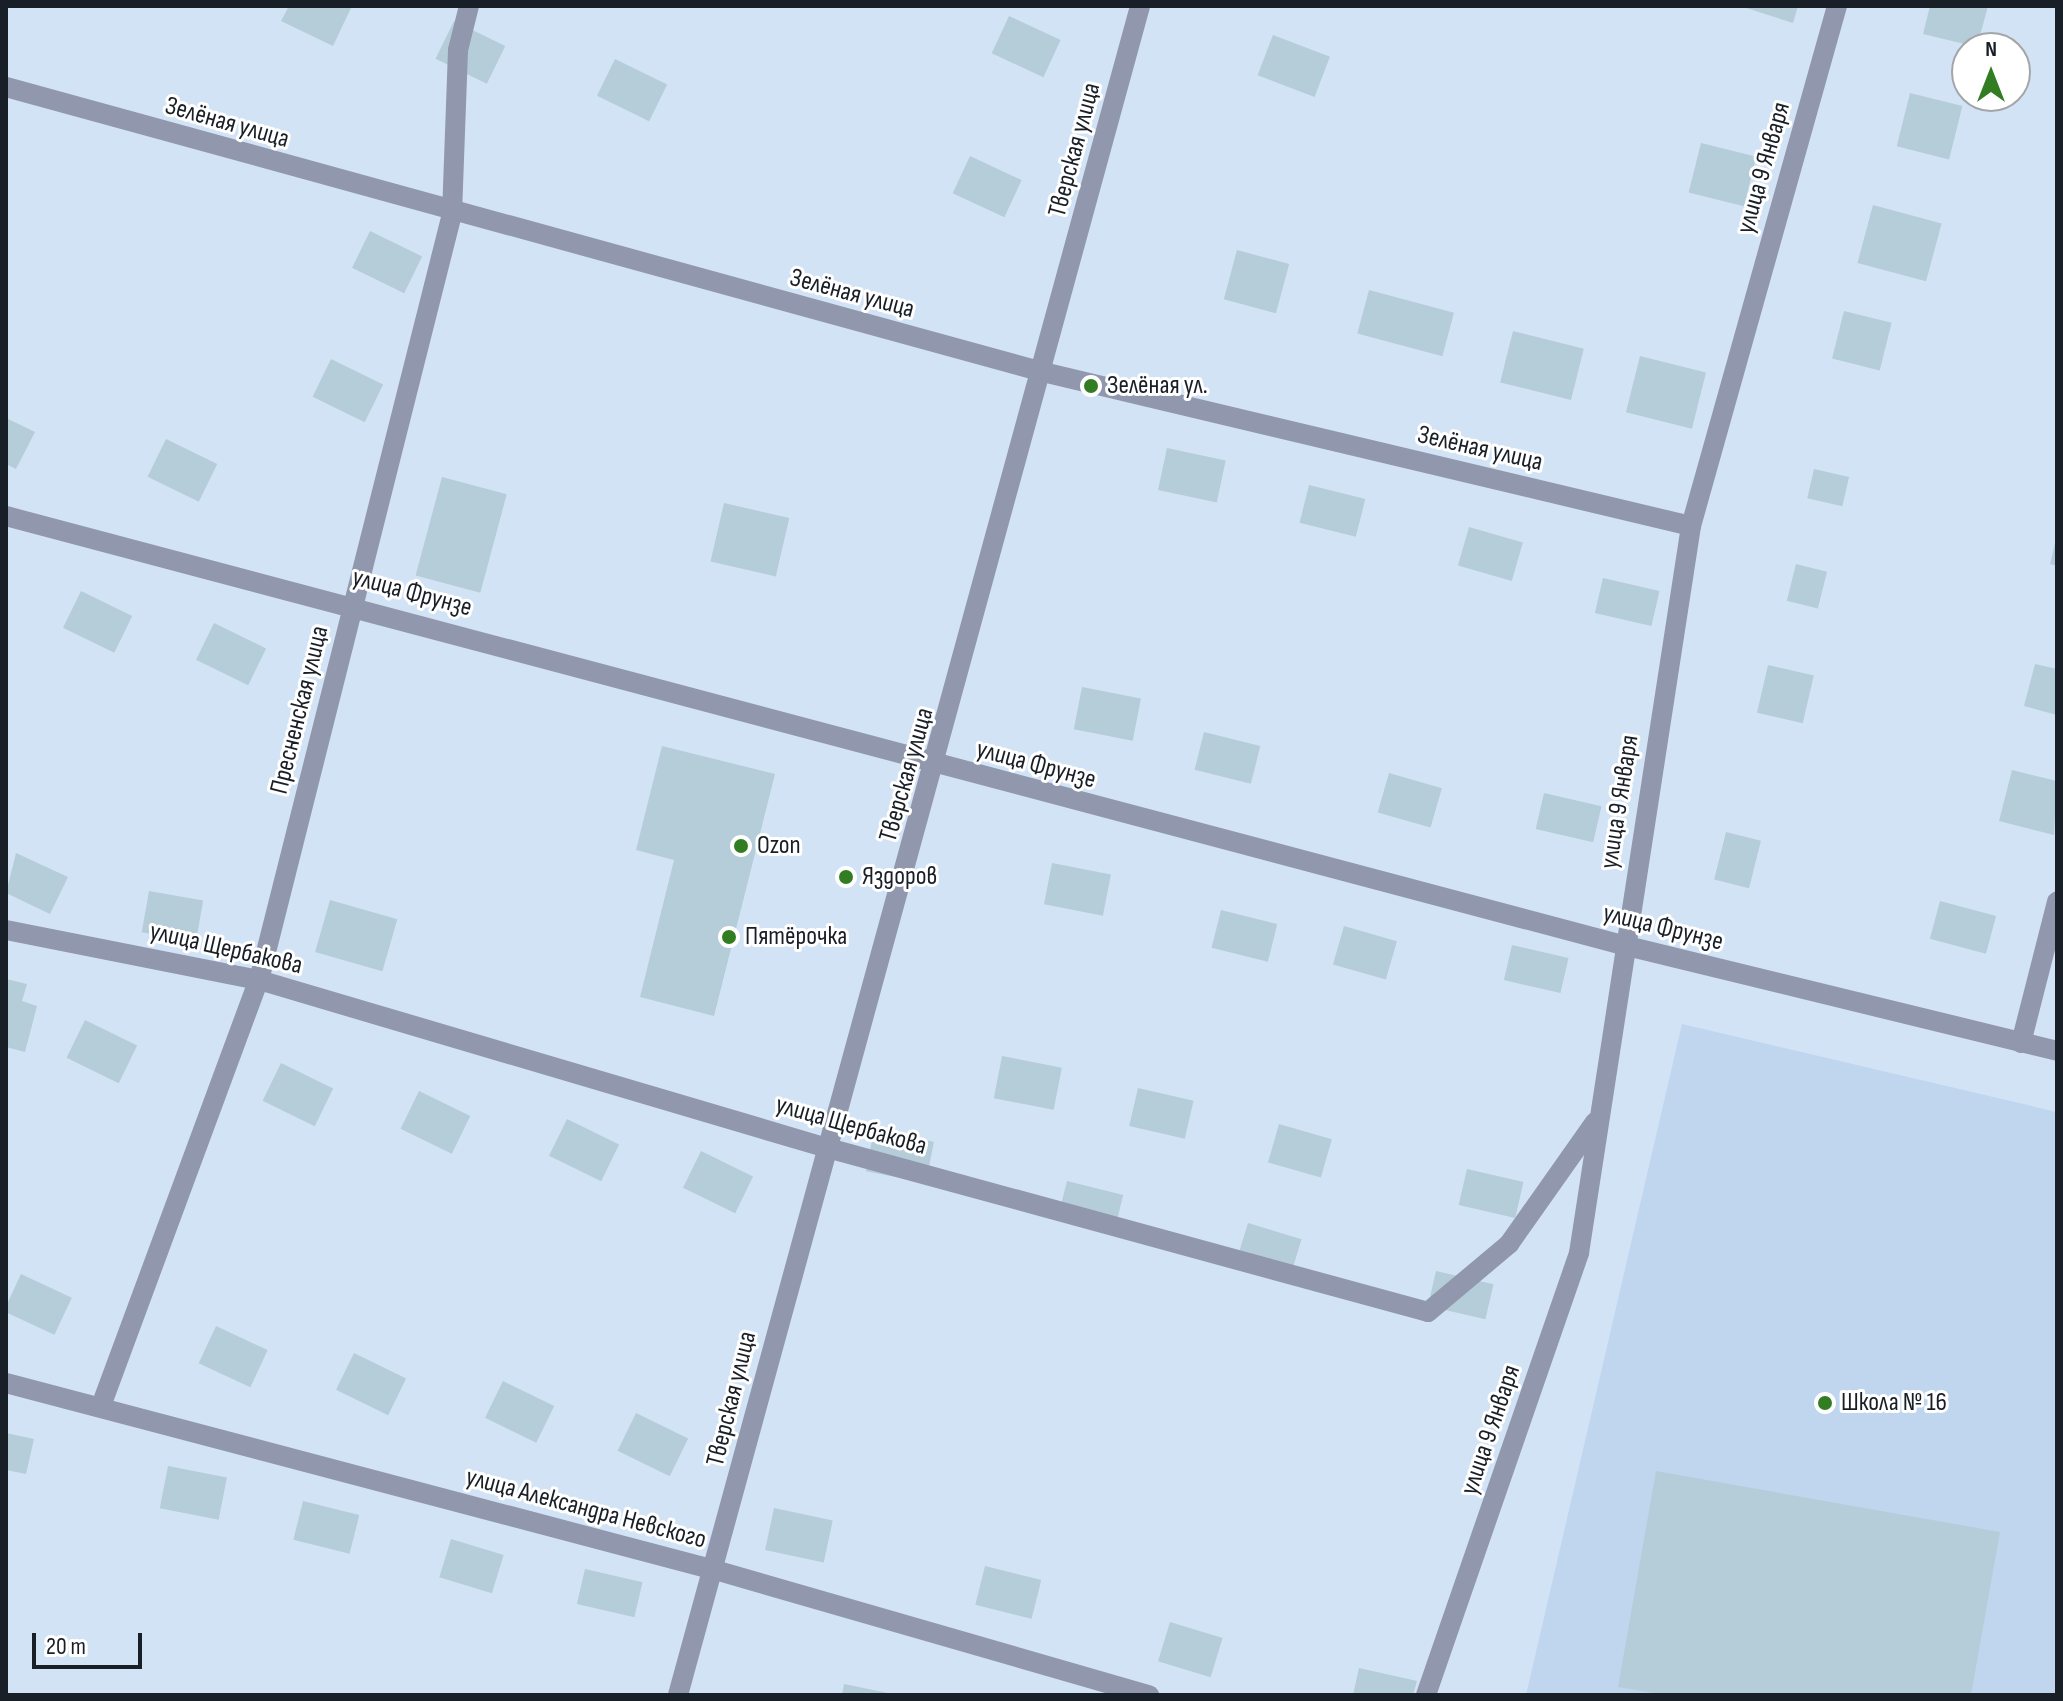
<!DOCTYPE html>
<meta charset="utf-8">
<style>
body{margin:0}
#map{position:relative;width:2063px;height:1701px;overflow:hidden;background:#d2e3f5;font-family:"Sofia Sans Condensed",sans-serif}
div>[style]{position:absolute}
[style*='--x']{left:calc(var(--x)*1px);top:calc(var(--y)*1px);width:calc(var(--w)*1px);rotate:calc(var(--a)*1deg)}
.built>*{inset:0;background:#c0d6ee}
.building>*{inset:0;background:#b4cdd8;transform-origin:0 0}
.street>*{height:20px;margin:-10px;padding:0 10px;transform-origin:10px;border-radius:10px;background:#9197ac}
.dots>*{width:22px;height:22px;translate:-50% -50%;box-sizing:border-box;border:4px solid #fff;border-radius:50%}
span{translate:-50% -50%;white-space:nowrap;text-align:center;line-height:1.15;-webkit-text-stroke:6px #fff;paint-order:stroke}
.street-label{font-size:26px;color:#191f26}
.poi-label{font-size:26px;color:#191f26}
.left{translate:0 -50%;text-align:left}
.frame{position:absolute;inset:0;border:8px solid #191f26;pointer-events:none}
.north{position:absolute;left:1951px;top:32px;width:80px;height:80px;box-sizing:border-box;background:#fff;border:2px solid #a3a5a8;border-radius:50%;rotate:0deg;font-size:22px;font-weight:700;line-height:32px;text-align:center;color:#191f26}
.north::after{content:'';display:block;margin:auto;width:28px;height:36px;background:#327c22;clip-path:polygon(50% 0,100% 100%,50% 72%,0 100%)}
.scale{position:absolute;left:32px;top:1633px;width:110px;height:36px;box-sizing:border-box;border:4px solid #191f26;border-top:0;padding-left:10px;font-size:24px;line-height:28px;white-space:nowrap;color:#191f26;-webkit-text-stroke:6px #fff;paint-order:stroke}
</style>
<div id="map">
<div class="built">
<i style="clip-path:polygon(1682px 1024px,2057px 1112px,2057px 1695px,1526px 1695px)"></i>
</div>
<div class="building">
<i style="clip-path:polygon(289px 6px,346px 6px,351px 8px,333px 46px,281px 21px)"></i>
<i style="clip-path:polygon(1740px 6px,1798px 6px,1793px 23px)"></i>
<i style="clip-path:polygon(1930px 6px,1988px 6px,1977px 47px,1923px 34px)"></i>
<i style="left:1009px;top:16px;width:57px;height:41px;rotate:25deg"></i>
<i style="left:454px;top:21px;width:57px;height:42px;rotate:26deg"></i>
<i style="left:1273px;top:35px;width:61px;height:43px;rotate:21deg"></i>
<i style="left:615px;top:59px;width:58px;height:41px;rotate:26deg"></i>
<i style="left:1910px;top:93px;width:54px;height:55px;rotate:14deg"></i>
<i style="left:1701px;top:143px;width:57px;height:51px;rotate:14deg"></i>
<i style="left:970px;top:156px;width:57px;height:41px;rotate:25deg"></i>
<i style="left:1873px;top:205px;width:71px;height:60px;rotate:15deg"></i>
<i style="left:370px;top:231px;width:58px;height:41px;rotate:26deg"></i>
<i style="left:1237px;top:250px;width:54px;height:51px;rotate:15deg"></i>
<i style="left:1369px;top:290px;width:88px;height:45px;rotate:15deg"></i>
<i style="left:1844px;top:311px;width:49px;height:49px;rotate:14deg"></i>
<i style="left:1513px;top:331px;width:73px;height:53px;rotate:14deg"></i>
<i style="left:1640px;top:356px;width:68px;height:58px;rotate:14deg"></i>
<i style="left:331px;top:359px;width:58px;height:42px;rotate:26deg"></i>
<i style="clip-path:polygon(6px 418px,35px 432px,16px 469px,6px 464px)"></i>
<i style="left:166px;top:439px;width:57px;height:42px;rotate:26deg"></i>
<i style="left:1167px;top:448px;width:60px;height:43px;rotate:12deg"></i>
<i style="left:1814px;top:469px;width:36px;height:30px;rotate:13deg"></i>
<i style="left:442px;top:477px;width:67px;height:102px;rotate:15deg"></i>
<i style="left:1309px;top:485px;width:58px;height:39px;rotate:14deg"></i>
<i style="left:724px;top:503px;width:67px;height:60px;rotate:13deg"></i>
<i style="left:1469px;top:527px;width:56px;height:40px;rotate:16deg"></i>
<i style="clip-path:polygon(2056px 539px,2057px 539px,2057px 566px,2050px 564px)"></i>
<i style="left:1796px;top:564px;width:32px;height:38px;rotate:14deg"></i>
<i style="left:1603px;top:578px;width:58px;height:36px;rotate:13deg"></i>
<i style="left:81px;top:591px;width:57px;height:41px;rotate:26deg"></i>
<i style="left:214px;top:623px;width:58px;height:41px;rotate:26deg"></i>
<i style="clip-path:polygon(2035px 664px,2057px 669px,2057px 715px,2024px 706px)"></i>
<i style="left:1768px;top:665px;width:47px;height:49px;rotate:13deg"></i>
<i style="left:1082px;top:687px;width:60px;height:43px;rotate:11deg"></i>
<i style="left:1204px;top:732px;width:58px;height:39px;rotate:14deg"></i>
<i style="clip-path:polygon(662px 746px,775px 774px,714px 1016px,640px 997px,674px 860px,636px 850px)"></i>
<i style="clip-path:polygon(2012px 770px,2057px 781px,2054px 835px,1999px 821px)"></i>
<i style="left:1389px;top:773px;width:55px;height:41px;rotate:16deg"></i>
<i style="left:1544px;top:793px;width:59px;height:37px;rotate:13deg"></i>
<i style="left:1726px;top:832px;width:36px;height:49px;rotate:14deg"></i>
<i style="clip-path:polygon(16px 853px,68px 877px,50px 914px,6px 893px)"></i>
<i style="left:1052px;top:863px;width:60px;height:42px;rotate:11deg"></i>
<i style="left:149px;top:891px;width:55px;height:42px;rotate:10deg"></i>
<i style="left:330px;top:900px;width:70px;height:54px;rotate:16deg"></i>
<i style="left:1940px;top:901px;width:58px;height:39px;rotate:15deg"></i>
<i style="left:1221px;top:910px;width:58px;height:39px;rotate:14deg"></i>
<i style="left:1344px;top:926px;width:55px;height:40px;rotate:16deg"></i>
<i style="left:1512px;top:945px;width:58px;height:36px;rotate:13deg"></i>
<i style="clip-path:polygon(6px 979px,27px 984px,22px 1001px,37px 1006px,25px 1052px,6px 1047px)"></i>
<i style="left:85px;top:1020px;width:58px;height:42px;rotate:26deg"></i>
<i style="left:1002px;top:1056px;width:61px;height:43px;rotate:11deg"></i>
<i style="left:281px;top:1063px;width:58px;height:42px;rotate:26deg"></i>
<i style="left:1138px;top:1088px;width:57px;height:39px;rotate:13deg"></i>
<i style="left:419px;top:1091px;width:57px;height:42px;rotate:26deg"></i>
<i style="left:567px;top:1119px;width:58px;height:41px;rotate:26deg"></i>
<i style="left:1279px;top:1124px;width:55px;height:40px;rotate:16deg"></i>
<i style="left:874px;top:1130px;width:61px;height:42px;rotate:11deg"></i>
<i style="left:701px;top:1151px;width:58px;height:41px;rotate:26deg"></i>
<i style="left:1467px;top:1169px;width:58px;height:37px;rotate:13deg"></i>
<i style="left:1067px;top:1181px;width:58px;height:39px;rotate:14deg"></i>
<i style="left:1248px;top:1223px;width:56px;height:40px;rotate:17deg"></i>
<i style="left:1436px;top:1271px;width:59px;height:36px;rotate:13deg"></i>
<i style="left:21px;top:1274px;width:56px;height:41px;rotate:25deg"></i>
<i style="left:216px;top:1326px;width:57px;height:41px;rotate:25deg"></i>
<i style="left:354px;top:1353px;width:58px;height:41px;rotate:26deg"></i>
<i style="left:503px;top:1381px;width:57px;height:41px;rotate:26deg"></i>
<i style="left:636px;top:1413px;width:58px;height:42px;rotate:26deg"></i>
<i style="clip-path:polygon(6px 1433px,34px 1439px,26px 1474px,6px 1470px)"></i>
<i style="left:168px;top:1466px;width:60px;height:43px;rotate:11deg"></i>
<i style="clip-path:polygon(1656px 1471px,2000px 1532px,1971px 1695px,1665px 1695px,1618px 1687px)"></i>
<i style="left:303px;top:1501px;width:58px;height:40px;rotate:14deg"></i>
<i style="left:774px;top:1508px;width:60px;height:43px;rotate:12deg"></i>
<i style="left:451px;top:1539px;width:55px;height:40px;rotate:17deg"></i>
<i style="left:985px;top:1566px;width:58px;height:40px;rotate:14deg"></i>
<i style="left:585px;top:1569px;width:59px;height:36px;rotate:13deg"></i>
<i style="left:1170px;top:1622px;width:55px;height:41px;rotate:17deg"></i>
<i style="clip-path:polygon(1359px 1668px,1417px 1681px,1413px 1695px,1353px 1695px)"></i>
<i style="clip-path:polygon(844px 1684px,893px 1694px,893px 1695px,842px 1695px)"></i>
</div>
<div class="street">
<i style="--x:6;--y:87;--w:1075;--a:15.37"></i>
<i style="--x:1043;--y:372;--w:666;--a:13.37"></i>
<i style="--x:6;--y:516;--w:1673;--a:14.86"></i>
<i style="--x:1623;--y:945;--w:447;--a:13.7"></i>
<i style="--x:6;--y:930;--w:258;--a:11.2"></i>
<i style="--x:259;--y:980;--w:589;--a:16.47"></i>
<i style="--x:824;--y:1147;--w:626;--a:15.28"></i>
<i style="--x:1428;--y:1312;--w:106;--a:-40"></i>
<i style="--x:1509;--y:1244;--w:149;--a:-54.8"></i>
<i style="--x:2021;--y:1043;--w:146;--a:-75.7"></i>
<i style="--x:6;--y:1383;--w:733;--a:14.78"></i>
<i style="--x:715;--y:1570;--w:452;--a:16.1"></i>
<i style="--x:101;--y:1406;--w:454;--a:-69.7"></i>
<i style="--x:259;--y:980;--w:790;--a:-75.86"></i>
<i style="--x:452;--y:214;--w:164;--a:-87.9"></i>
<i style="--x:458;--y:50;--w:45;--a:-76"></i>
<i style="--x:678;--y:1695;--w:1751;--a:-74.7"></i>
<i style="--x:1426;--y:1695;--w:468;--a:-70.9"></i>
<i style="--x:1579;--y:1253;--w:736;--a:-81.24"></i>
<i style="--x:1691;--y:526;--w:540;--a:-74.32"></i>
</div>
<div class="dots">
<i style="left:1091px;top:386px;background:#327c22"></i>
<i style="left:741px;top:846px;background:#327c22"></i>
<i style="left:846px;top:877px;background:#327c22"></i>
<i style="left:729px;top:937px;background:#327c22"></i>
<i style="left:1825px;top:1403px;background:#327c22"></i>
</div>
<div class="street-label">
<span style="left:227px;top:123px;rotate:16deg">Зелёная улица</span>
<span style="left:1075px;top:150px;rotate:-75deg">Тверская улица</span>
<span style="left:1764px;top:168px;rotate:-74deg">улица 9 Января</span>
<span style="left:852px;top:294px;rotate:15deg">Зелёная улица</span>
<span style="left:1480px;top:449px;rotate:13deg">Зелёная улица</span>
<span style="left:412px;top:593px;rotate:15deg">улица Фрунзе</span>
<span style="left:300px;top:710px;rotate:-76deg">Пресненская улица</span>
<span style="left:1036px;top:765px;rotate:15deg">улица Фрунзе</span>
<span style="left:907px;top:775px;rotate:-74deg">Тверская улица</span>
<span style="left:1620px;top:802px;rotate:-81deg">улица 9 Января</span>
<span style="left:1663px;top:928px;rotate:14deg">улица Фрунзе</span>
<span style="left:226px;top:949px;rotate:13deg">улица Щербакова</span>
<span style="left:851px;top:1126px;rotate:16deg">улица Щербакова</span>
<span style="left:732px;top:1399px;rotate:-76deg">Тверская улица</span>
<span style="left:1491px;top:1430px;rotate:-71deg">улица 9 Января</span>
<span style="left:586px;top:1509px;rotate:15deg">улица Александра Невского</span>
</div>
<div class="poi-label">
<span class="left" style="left:1107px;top:386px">Зелёная ул.</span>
<span class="left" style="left:757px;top:846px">Ozon</span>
<span class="left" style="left:862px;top:877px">Яздоров</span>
<span class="left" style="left:745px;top:937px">Пятёрочка</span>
<span class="left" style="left:1841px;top:1403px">Школа № 16</span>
</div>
<div class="frame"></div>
<div class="north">N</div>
<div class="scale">20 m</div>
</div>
